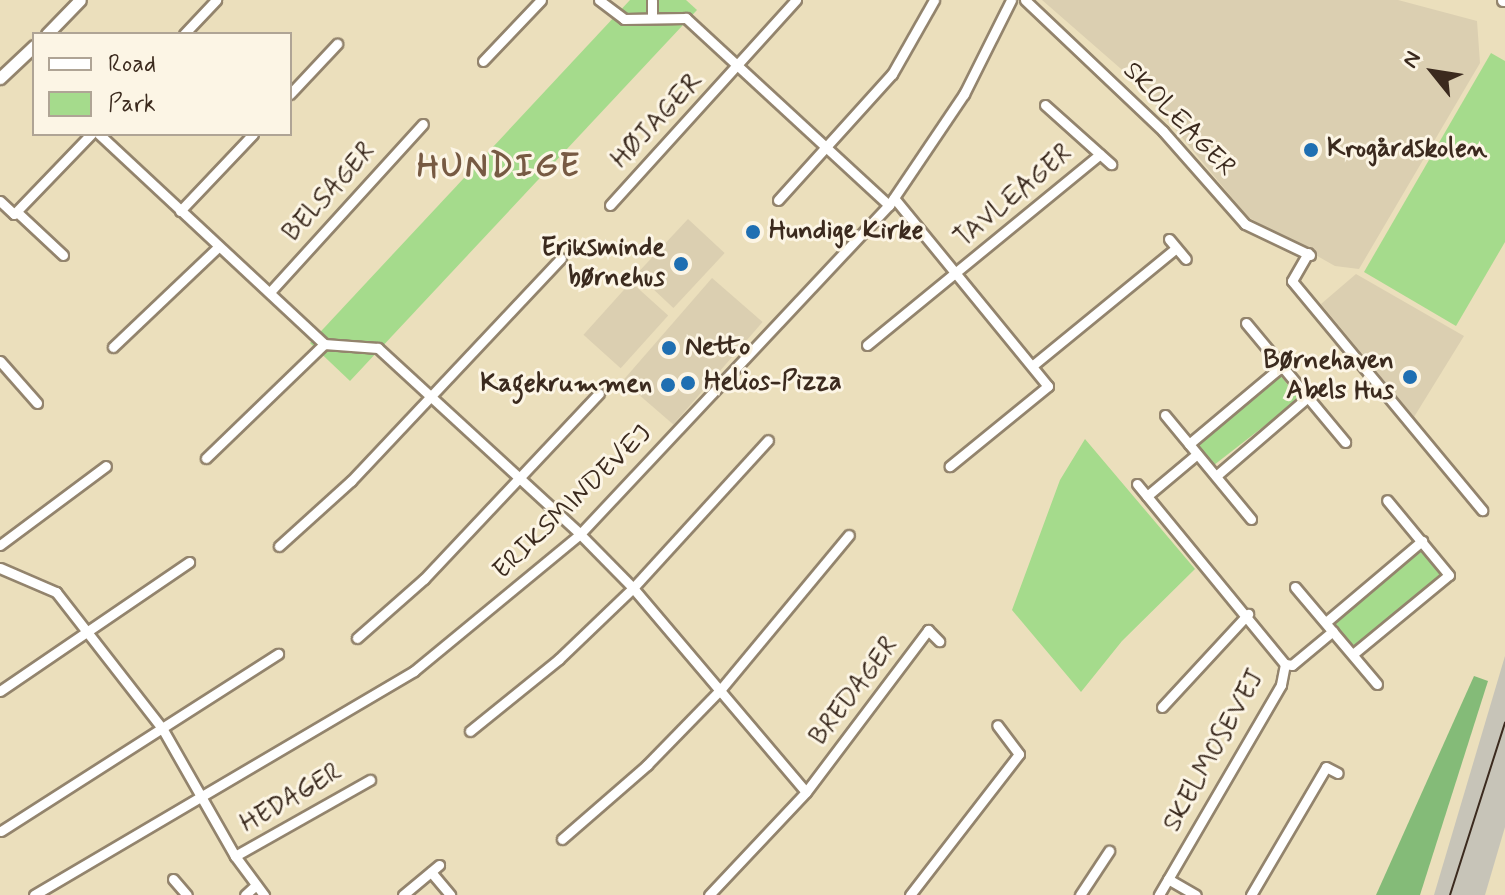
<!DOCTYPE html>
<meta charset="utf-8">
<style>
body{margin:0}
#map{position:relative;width:1505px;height:895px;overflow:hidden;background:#ebdfbc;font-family:Mynerve,sans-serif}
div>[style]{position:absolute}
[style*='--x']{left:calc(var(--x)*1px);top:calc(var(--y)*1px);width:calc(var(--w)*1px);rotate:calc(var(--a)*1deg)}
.built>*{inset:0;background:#dbcfb1;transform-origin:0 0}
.industrial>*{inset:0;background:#c7c4b8}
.green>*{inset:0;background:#a5db8c}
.forest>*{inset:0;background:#84bb78}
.roads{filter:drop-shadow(2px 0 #93846d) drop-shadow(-2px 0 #93846d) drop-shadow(0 2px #93846d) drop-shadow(0 -2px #93846d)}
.minor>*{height:9px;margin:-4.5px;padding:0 4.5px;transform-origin:4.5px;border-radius:4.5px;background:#fff}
.tertiary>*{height:11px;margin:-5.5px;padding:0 5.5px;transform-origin:5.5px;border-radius:5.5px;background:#fff}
.tram>*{height:2px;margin:-1px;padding:0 1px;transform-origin:1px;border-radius:1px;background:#3b2a1e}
.dots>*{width:22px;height:22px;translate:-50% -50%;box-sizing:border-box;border:4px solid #fcf5e5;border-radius:50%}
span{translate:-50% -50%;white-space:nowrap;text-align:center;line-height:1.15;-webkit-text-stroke:6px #fcf5e5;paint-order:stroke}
.street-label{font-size:26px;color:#3b2a1e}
.poi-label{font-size:26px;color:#3b2a1e;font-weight:700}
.left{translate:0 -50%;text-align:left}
.right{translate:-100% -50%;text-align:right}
.district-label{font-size:34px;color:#775a43;font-weight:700;letter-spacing:2px}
.legend{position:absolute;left:32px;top:32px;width:260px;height:104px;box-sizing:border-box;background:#fcf5e5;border:2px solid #afa495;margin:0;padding:10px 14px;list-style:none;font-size:24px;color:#3b2a1e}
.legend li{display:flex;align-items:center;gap:16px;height:40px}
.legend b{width:40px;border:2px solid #afa495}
.north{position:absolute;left:1393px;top:32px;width:80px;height:80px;-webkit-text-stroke:6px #fcf5e5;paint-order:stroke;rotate:300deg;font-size:22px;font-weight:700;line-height:32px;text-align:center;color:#3b2a1e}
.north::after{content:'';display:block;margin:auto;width:28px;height:36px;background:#3b2a1e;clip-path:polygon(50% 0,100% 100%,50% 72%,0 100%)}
</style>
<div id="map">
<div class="built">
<i style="clip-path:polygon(1042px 0,1398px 0,1477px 21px,1480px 63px,1359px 269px,1335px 266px,1248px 217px,1136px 82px)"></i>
<i style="left:688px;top:219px;width:50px;height:75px;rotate:43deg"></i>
<i style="clip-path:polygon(1356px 274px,1464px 336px,1414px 417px,1321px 304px)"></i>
<i style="left:712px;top:278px;width:67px;height:136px;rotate:41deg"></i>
<i style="left:631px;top:282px;width:50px;height:71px;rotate:42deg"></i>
</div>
<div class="industrial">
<i style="clip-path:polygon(1505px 656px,1505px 827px,1485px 895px,1434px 895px)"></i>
</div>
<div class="green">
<i style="clip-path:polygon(630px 0,686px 0,697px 10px,350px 381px,310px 343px)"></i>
<i style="clip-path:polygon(1491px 53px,1505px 61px,1505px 242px,1456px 326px,1364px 272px)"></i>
<i style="clip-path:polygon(1280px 375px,1299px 399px,1214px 465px,1199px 449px,1199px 441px)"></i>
<i style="clip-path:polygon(1085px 439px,1195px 569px,1122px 641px,1081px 692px,1012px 610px,1060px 480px)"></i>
<i style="clip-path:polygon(1419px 549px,1441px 571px,1439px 577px,1353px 647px,1334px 622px)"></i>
</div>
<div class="forest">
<i style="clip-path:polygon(1474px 676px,1488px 681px,1420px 895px,1376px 895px)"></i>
</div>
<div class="roads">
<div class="minor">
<i style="--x:599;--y:0;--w:31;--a:37"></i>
<i style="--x:624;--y:19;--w:62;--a:-0.9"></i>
<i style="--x:686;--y:18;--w:276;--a:42.7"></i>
<i style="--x:652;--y:0;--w:17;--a:90"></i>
<i style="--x:1025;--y:0;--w:190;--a:43.5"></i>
<i style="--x:1163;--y:131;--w:124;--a:48.6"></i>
<i style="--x:1245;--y:224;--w:72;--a:25.5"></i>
<i style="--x:184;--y:34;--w:47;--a:-46.7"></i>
<i style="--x:483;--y:61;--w:84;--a:-46.4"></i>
<i style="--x:290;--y:94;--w:69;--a:-46.8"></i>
<i style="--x:1045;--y:105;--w:89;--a:41.8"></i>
<i style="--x:99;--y:134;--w:308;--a:43"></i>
<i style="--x:324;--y:344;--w:54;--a:4.2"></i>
<i style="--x:378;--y:348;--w:275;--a:42.6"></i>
<i style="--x:580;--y:534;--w:76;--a:45.5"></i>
<i style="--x:633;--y:588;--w:267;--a:49.7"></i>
<i style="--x:894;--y:198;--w:243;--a:50.7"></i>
<i style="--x:1048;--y:386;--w:127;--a:140.8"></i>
<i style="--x:778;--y:200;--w:170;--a:-47.9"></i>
<i style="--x:892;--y:74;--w:85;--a:-60.4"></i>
<i style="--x:0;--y:201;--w:19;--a:43"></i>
<i style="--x:14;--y:214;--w:111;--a:-46.1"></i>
<i style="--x:610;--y:205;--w:277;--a:-47.8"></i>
<i style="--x:180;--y:211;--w:106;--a:-46.5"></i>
<i style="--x:17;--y:212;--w:63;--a:43.1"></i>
<i style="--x:1169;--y:239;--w:26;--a:50"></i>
<i style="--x:1308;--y:253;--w:32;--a:120"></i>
<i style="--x:1292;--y:281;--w:298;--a:50.3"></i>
<i style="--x:270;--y:292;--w:227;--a:-47.7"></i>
<i style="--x:1246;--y:323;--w:155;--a:50.2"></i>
<i style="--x:867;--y:345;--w:301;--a:-39.3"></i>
<i style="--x:113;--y:347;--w:145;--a:-43.6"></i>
<i style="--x:0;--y:361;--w:56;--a:48.6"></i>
<i style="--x:1032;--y:366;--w:186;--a:-39.3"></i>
<i style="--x:1165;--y:415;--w:135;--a:50.4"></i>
<i style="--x:1189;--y:444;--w:121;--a:-40"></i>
<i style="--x:206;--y:458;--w:164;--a:-44"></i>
<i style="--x:1216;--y:476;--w:121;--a:-40.7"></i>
<i style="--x:1137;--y:484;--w:233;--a:50.6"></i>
<i style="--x:1285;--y:664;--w:21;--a:101"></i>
<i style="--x:1281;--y:685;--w:243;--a:120.2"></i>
<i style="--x:1147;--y:496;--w:65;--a:-40"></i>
<i style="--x:0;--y:545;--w:132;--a:-36.7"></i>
<i style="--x:279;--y:546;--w:97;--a:-42.1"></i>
<i style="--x:351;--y:481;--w:306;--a:-46.7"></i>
<i style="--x:0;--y:568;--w:61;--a:23.2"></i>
<i style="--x:56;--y:592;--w:172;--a:52.1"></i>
<i style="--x:162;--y:728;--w:147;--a:60.3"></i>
<i style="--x:235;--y:856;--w:49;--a:53.4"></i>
<i style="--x:1295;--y:587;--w:127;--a:49.8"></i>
<i style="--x:1326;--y:622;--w:126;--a:-40.2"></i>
<i style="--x:357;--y:638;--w:89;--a:-41.4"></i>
<i style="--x:424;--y:579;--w:255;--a:-46.7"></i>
<i style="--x:1353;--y:654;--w:124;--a:-39.5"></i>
<i style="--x:1449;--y:575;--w:97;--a:-129.6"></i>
<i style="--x:1285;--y:664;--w:7;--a:8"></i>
<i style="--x:1292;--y:665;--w:53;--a:-39.7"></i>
<i style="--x:0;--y:691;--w:229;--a:-34.3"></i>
<i style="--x:1162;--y:707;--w:127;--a:-47.2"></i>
<i style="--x:470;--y:731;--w:114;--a:-39"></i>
<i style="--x:559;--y:659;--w:103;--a:-43.8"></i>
<i style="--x:633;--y:588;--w:200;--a:-47.6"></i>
<i style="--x:1;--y:831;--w:329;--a:-32.6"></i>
<i style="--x:562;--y:839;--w:113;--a:-41"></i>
<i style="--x:647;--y:765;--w:106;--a:-45.8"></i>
<i style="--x:721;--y:689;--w:200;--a:-50.3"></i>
<i style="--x:235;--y:856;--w:155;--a:-29.4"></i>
<i style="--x:431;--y:872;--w:30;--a:50"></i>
<i style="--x:173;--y:879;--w:21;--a:49"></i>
<i style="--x:1168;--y:879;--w:32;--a:30"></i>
<i style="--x:34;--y:895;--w:441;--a:-30.5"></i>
<i style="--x:414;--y:671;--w:215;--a:-39.5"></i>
<i style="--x:580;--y:534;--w:451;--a:-46.8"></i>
<i style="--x:889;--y:205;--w:134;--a:-56"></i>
<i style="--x:964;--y:94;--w:105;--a:-63.4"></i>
<i style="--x:245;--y:895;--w:15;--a:-42"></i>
<i style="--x:403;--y:895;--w:47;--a:-39.8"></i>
<i style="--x:709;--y:895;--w:141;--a:-46.7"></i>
<i style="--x:806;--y:792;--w:203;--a:-53"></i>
<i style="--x:928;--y:630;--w:16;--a:45"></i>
<i style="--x:910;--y:895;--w:178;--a:-52.3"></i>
<i style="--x:1019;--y:754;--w:36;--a:-127"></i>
<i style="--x:1080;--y:895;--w:53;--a:-56.6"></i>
<i style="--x:1251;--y:895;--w:148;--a:-59.6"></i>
<i style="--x:1326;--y:767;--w:13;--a:27"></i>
</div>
<div class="tertiary">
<i style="--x:1503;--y:0;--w:2;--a:0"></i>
<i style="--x:47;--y:34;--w:47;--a:-45.9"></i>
<i style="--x:0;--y:78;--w:47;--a:-43.3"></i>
</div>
</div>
<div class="tram">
<i style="--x:1450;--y:895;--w:181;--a:-72.3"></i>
</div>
<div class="dots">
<i style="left:1311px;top:150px;background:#1f6fb2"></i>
<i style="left:753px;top:232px;background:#1f6fb2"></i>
<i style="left:681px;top:264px;background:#1f6fb2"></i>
<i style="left:669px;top:348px;background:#1f6fb2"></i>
<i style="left:1410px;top:377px;background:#1f6fb2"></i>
<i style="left:688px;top:383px;background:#1f6fb2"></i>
<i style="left:668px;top:385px;background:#1f6fb2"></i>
</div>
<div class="street-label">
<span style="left:1178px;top:120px;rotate:46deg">SKOLEAGER</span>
<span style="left:658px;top:121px;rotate:-47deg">HØJAGER</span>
<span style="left:330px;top:193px;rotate:-48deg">BELSAGER</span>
<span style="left:1014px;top:197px;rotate:-40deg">TAVLEAGER</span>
<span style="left:573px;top:503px;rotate:-44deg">ERIKSMINDEVEJ</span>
<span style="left:855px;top:692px;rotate:-53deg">BREDAGER</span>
<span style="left:1215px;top:751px;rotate:-61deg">SKELMOSEVEJ</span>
<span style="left:292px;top:799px;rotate:-30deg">HEDAGER</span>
</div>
<div class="poi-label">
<span class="left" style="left:1327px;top:150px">Krogårdskolen</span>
<span class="left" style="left:769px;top:232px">Hundige Kirke</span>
<span class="right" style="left:665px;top:264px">Eriksminde<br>børnehus</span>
<span class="left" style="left:685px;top:348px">Netto</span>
<span class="right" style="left:1394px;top:377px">Børnehaven<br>Abels Hus</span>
<span class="left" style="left:704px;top:383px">Helios-Pizza</span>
<span class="right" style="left:652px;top:385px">Kagekrummen</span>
</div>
<div class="district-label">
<span style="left:499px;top:167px">HUNDIGE</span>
</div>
<ul class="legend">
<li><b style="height:10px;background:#fff"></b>Road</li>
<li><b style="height:22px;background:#a5db8c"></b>Park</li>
</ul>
<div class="north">N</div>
</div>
